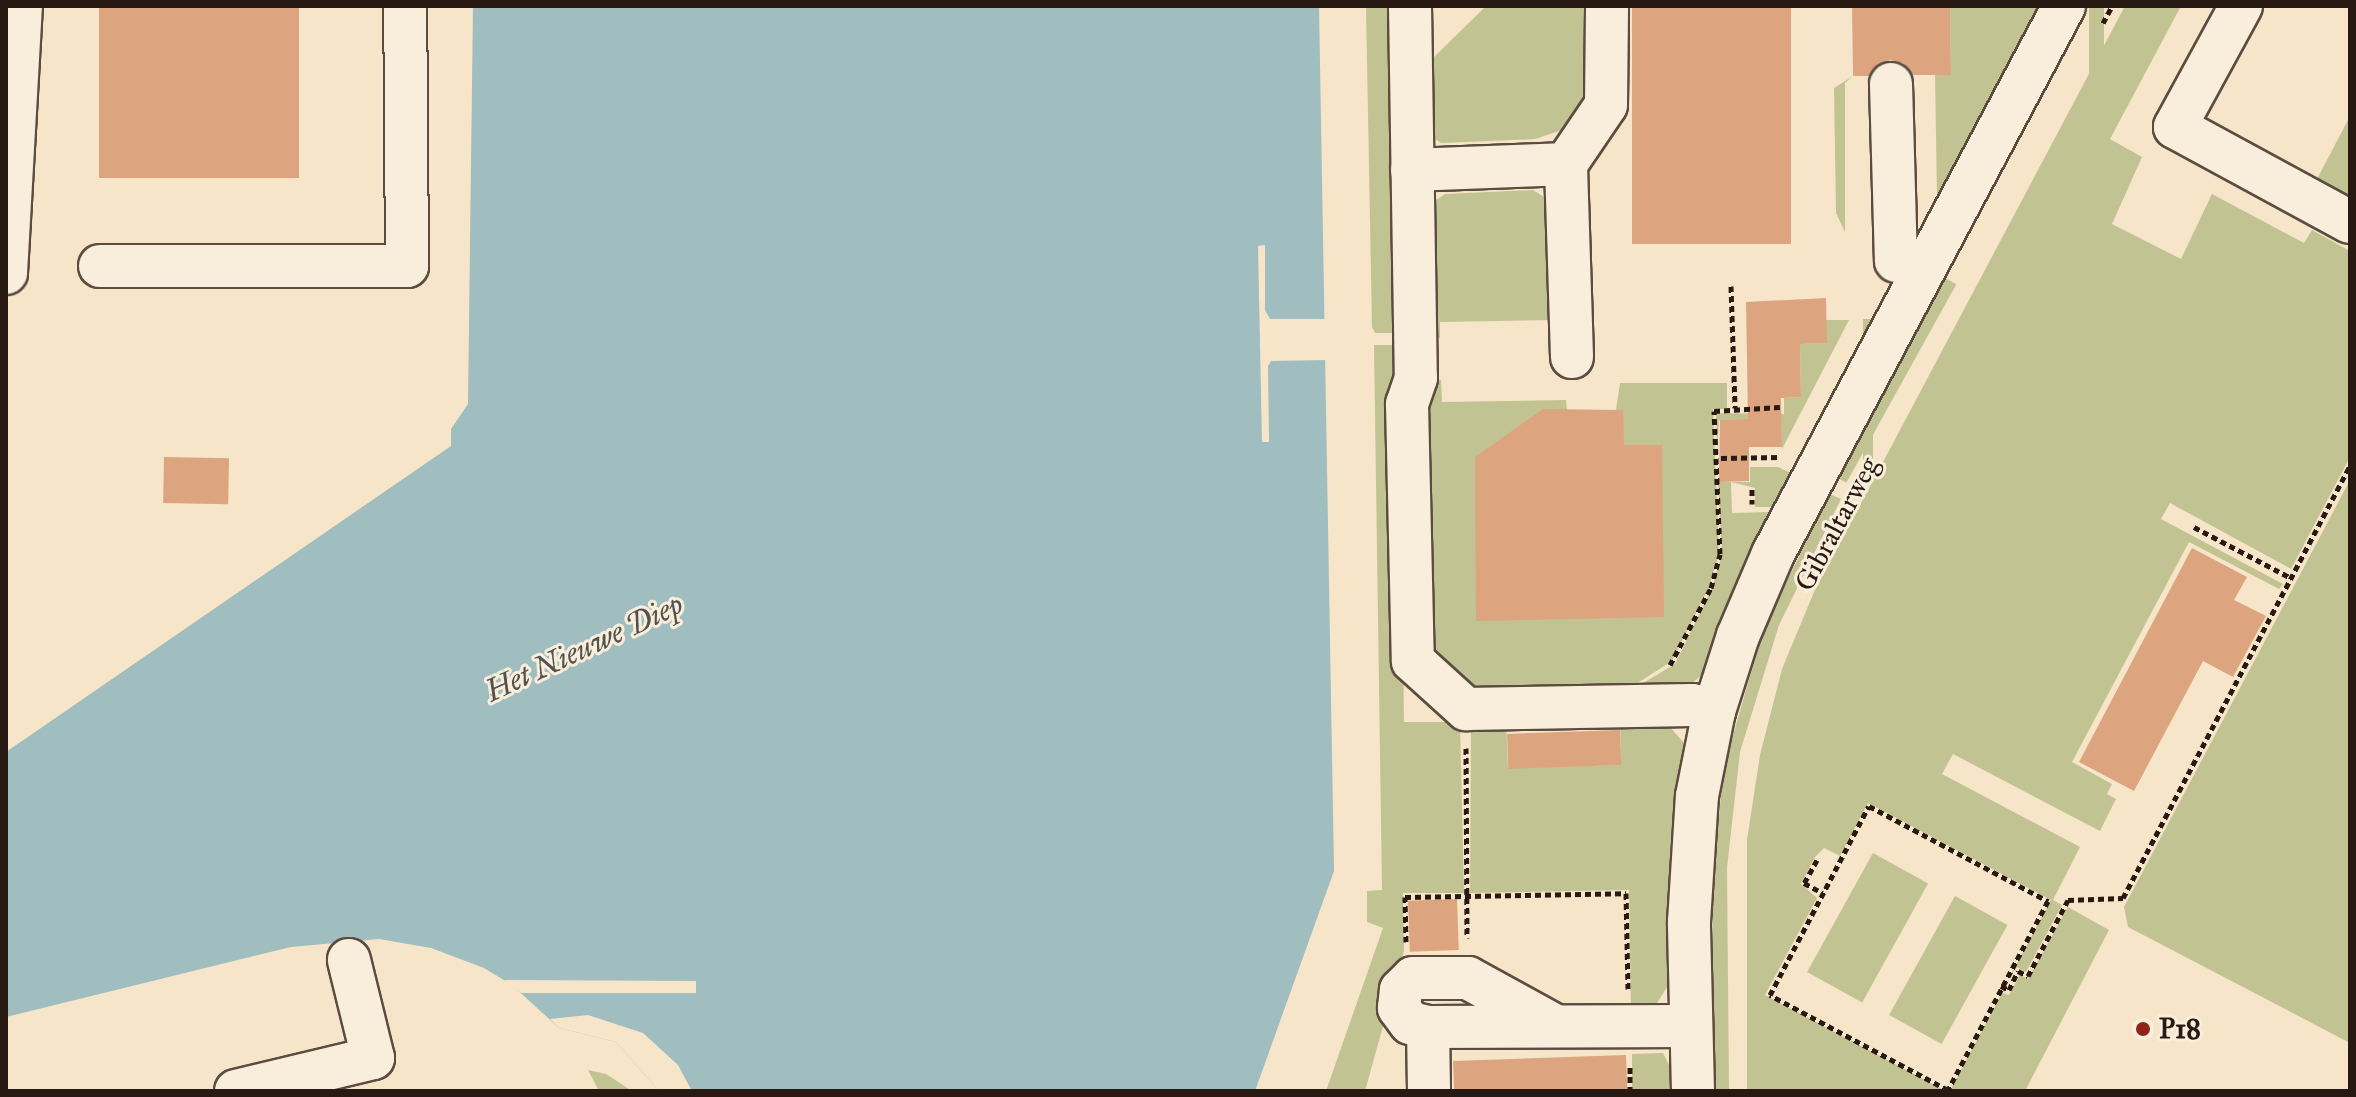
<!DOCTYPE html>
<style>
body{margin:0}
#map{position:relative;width:2356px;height:1097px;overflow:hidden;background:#f6e5c8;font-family:"IM FELL Great Primer",serif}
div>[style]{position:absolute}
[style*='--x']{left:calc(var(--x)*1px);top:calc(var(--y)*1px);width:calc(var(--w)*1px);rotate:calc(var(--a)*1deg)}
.green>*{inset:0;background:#c2c392;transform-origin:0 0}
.water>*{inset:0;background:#a0bdbf}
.pier>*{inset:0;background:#f6e5c8}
.building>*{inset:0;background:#dca47f;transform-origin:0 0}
.path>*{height:5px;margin-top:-2.5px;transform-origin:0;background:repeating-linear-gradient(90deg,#281912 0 6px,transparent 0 10px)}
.roads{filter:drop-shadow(2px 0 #5c4c40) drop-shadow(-2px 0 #5c4c40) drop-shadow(0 2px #5c4c40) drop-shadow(0 -2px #5c4c40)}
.minor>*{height:42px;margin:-21px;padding:0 21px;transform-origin:21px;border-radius:21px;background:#f9eedb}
.dots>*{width:22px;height:22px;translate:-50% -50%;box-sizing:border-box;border:4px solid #f9eedb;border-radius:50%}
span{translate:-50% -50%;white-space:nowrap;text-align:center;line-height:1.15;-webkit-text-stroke:6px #f9eedb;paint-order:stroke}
.street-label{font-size:28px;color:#281912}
.poi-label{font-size:28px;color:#281912;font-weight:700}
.left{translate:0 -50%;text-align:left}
.water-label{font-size:30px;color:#52524f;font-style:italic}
.frame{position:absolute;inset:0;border:8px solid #281912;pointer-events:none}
</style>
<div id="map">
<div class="green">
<i style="clip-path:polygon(1366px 6px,1394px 6px,1400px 333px,1375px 333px,1372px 327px)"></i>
<i style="clip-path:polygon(1486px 6px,1589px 6px,1590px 96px,1562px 130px,1535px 139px,1441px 143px,1429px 135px,1425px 66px)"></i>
<i style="clip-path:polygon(1950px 6px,2039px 6px,1937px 196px,1935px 75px,1951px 74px)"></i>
<i style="left:2089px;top:6px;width:15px;height:297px"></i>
<i style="clip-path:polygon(2125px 6px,2181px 6px,2110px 139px,2142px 157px,2112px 224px,2181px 259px,2212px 194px,2304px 243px,2312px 230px,2350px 251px,2350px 457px,2291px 569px,2170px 503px,2161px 519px,2283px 584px,2279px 589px,2189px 542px,2072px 762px,2112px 784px,2107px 794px,2116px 799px,2100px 831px,1953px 754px,1942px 774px,2080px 847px,2053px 900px,2062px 905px,2026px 972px,2017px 967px,2008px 980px,2051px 900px,1868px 803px,1840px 856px,1824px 848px,1815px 857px,1801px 884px,1817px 898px,1765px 995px,1946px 1091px,1747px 1091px,1747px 840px,1760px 755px,1782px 669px,1814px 592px)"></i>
<i style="clip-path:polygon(1853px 76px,1845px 83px,1845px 232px,1836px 213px,1834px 88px)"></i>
<i style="clip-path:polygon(2350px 116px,2350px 202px,2315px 183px)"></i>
<i style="clip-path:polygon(1533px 190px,1547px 199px,1552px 320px,1440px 322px,1440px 338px,1433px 339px,1433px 202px,1445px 194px)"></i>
<i style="left:1945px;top:278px;width:13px;height:227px;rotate:29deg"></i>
<i style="left:1863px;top:319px;width:10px;height:152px"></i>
<i style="clip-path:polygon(1826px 320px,1849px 320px,1782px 449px,1781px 419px,1719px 420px,1717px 450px,1716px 413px,1784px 414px,1784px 398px,1801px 397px,1800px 344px,1826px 343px)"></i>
<i style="clip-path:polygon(1374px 345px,1399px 345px,1404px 722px,1460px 722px,1464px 893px,1403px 893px,1404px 951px,1365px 1091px,1326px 1091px,1383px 928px,1367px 922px,1367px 891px,1382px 890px)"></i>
<i style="clip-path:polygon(1434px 379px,1441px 380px,1442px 402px,1566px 400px,1567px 411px,1616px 410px,1620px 383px,1727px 383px,1727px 409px,1713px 409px,1719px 554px,1709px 587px,1672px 661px,1636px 684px,1465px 687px,1465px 677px,1454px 676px,1453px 665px,1436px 665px,1425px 654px,1421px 405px)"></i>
<i style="clip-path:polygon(1750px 467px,1778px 467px,1791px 473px,1774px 507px,1755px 507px,1755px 488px,1731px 482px,1732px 513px,1771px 512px,1728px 602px,1702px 675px,1692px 683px,1643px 683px,1675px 664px,1712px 588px,1722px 554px,1718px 482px,1750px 482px)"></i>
<i style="clip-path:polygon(2350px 480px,2350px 1043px,2128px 927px,2124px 907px)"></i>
<i style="clip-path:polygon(1830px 494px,1841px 499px,1779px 625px,1740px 752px,1727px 868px,1729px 1091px,1714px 1091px,1712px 886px,1724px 766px,1765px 625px)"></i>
<i style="clip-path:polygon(1620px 717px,1661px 717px,1684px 743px,1670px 847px,1669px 984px,1657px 1003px,1631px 1009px,1629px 890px,1470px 893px,1471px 722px,1506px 721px,1508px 768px,1621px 765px)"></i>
<i style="left:1873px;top:853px;width:63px;height:136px;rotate:29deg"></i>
<i style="left:1955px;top:896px;width:60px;height:136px;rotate:29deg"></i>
<i style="clip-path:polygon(2068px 907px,2109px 930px,2025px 1091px,1950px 1091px,2002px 993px,2009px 995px,2020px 975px,2028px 979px)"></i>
<i style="clip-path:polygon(1663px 1053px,1670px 1067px,1671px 1091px,1632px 1091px,1632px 1054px)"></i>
<i style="clip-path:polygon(588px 1070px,606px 1074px,632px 1091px,599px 1091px)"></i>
</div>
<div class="water">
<i style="clip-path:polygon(473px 6px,1319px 6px,1334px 871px,1255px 1091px,659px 1091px,616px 1042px,559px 1028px,512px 985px,484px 968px,431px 948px,379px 939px,291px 947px,6px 1017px,6px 752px,451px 446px,451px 429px,468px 404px)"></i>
</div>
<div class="pier">
<i style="clip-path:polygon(1265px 245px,1265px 310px,1270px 319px,1329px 319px,1330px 360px,1271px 361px,1268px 366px,1269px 442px,1262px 442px,1258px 246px)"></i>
<i style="clip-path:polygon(504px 980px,696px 981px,696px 993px,521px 993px)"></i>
<i style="clip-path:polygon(588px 1015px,643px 1033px,678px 1065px,692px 1091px,659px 1091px,616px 1042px,559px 1028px,550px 1019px)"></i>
</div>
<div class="building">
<i style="left:99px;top:6px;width:200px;height:172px"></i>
<i style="left:1632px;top:6px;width:159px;height:238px"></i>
<i style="clip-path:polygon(1852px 6px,1950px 6px,1951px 75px,1913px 75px,1903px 63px,1891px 60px,1878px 64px,1869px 76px,1853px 76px)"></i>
<i style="clip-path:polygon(1826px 298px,1827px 343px,1800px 344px,1801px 397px,1781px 398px,1782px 447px,1749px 447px,1749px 481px,1719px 482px,1720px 420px,1748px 419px,1746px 302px)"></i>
<i style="clip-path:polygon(1543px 409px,1623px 410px,1624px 445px,1662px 445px,1664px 617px,1476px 621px,1475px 457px)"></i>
<i style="left:164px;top:457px;width:65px;height:46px;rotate:1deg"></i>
<i style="clip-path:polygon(2192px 548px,2247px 577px,2234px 600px,2266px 616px,2233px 677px,2203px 661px,2134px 791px,2079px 762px)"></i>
<i style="left:1620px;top:730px;width:35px;height:113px;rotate:88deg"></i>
<i style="left:1457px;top:899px;width:51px;height:49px;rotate:88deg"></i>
<i style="left:1626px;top:1055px;width:36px;height:173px;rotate:88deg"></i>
</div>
<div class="path">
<i style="--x:2103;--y:23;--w:19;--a:-62"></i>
<i style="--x:1731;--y:286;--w:122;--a:88.1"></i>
<i style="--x:1721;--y:458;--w:59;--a:-1"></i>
<i style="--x:1752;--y:489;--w:15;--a:90"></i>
<i style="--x:2194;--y:527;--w:110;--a:27.7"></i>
<i style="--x:1670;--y:665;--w:87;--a:-62"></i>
<i style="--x:1711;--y:588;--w:35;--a:-75"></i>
<i style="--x:1720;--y:554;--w:143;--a:-92.4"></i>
<i style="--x:1714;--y:411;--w:66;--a:-3.5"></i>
<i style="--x:1466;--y:748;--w:190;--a:89.7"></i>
<i style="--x:1869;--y:806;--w:203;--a:28"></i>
<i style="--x:2048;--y:901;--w:214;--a:117.9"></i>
<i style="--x:1948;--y:1090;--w:202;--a:-151.9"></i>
<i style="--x:1770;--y:995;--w:213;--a:-62.4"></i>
<i style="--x:1817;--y:860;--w:26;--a:119"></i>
<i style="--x:1804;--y:883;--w:21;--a:28"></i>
<i style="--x:1406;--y:942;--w:45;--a:-91.3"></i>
<i style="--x:1405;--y:897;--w:221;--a:-1"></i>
<i style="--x:1626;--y:893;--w:96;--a:88.8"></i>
<i style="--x:2001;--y:986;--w:9;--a:27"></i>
<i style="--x:2009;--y:990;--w:21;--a:-65"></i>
<i style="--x:2018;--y:971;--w:11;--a:27"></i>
<i style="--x:2028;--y:976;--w:86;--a:-62.2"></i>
<i style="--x:2068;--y:900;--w:55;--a:-2.1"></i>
<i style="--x:2123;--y:898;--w:488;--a:-62.3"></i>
<i style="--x:1630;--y:1067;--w:24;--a:90"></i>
</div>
<div class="roads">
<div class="minor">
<i style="--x:1410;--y:6;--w:372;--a:89.1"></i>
<i style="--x:1416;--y:378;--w:28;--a:109"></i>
<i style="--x:1407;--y:404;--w:257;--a:88.7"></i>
<i style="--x:1413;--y:661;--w:72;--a:42.2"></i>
<i style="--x:1466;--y:709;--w:226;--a:-1"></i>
<i style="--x:1692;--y:705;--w:23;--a:15"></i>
<i style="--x:2241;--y:6;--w:138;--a:118.6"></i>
<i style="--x:2175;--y:127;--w:199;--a:28.5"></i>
<i style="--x:1891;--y:84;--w:177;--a:88.4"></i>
<i style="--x:1412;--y:170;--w:154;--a:-2.2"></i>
<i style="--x:100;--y:266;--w:307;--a:0"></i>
<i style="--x:407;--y:266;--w:260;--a:-90.4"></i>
<i style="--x:6;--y:273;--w:267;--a:-86.8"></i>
<i style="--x:1572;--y:357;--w:193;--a:-91.8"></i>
<i style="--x:1566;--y:164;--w:71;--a:-55.9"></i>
<i style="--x:1606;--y:105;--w:99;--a:-89.4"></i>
<i style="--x:1428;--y:1027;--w:18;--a:-167"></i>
<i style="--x:1410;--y:1023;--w:19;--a:-126"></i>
<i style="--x:1399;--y:1008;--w:18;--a:-84"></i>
<i style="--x:1401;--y:990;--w:17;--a:-45"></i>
<i style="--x:1413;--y:978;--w:55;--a:0"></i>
<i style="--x:1468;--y:978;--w:96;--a:28.7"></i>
<i style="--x:236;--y:1091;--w:141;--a:-13.5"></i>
<i style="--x:373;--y:1058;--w:101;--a:-103.8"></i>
<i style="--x:1429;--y:1091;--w:64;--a:-90.9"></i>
<i style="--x:1428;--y:1027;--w:263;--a:-0.2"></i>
<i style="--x:1693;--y:1091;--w:169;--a:-91.4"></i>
<i style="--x:1689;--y:922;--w:126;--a:-86.4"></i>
<i style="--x:1697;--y:796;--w:87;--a:-78.7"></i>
<i style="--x:1714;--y:711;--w:79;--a:-72.3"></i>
<i style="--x:1738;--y:636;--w:89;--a:-66.9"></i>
<i style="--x:1773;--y:554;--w:620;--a:-62.03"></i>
</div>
</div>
<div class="dots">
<i style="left:2143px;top:1029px;background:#8f2418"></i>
</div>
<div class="street-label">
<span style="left:1837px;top:524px;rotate:-62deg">Gibraltarweg</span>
</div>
<div class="poi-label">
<span class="left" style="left:2159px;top:1029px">P18</span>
</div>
<div class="water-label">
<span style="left:584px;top:648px;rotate:-25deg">Het Nieuwe Diep</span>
</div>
<div class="frame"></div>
</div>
